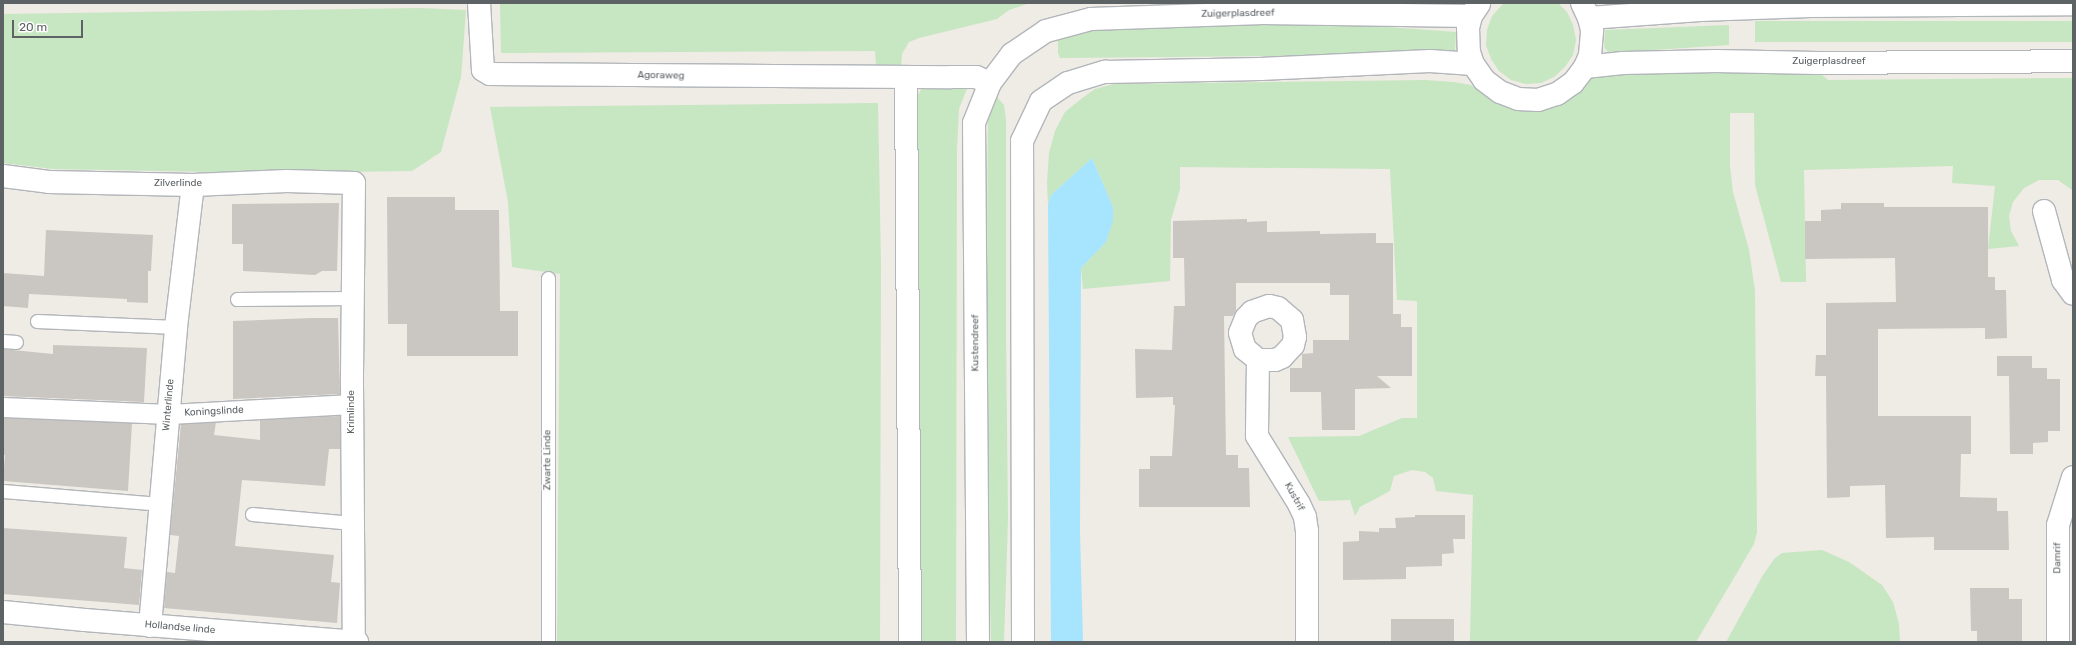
<!DOCTYPE html>
<style>
body{margin:0}
#map{position:relative;width:2076px;height:645px;overflow:hidden;background:#efebe5;font-family:Rubik,sans-serif}
div>[style]{position:absolute}
[style*='--x']{left:calc(var(--x)*1px);top:calc(var(--y)*1px);width:calc(var(--w)*1px);rotate:calc(var(--a)*1deg)}
.green>*{inset:0;background:#c7e6c2;transform-origin:0 0}
.water>*{inset:0;background:#a7e4fe}
.building>*{inset:0;background:#cac6c1;transform-origin:0 0}
.roads{filter:drop-shadow(1px 0 #b2b6ba) drop-shadow(-1px 0 #b2b6ba) drop-shadow(0 1px #b2b6ba) drop-shadow(0 -1px #b2b6ba)}
.service>*{height:13px;margin:-6.5px;padding:0 6.5px;transform-origin:6.5px;border-radius:6.5px;background:#fff}
.pedestrian>*{height:19px;margin:-9.5px;padding:0 9.5px;transform-origin:9.5px;border-radius:9.5px;background:#fff}
.minor>*{height:22px;margin:-11px;padding:0 11px;transform-origin:11px;border-radius:11px;background:#fff}
.secondary>*{height:22px;margin:-11px;padding:0 11px;transform-origin:11px;border-radius:11px;background:#fff}
span{translate:-50% -50%;white-space:nowrap;text-align:center;line-height:1.15;-webkit-text-stroke:3px #fff;paint-order:stroke}
.street-label{font-size:10px;color:#5d6265}
.frame{position:absolute;inset:0;border:4px solid #5d6265;pointer-events:none}
.scale{position:absolute;left:12px;top:20px;width:71px;height:18px;box-sizing:border-box;border:2px solid #5d6265;border-top:0;padding-left:5px;font-size:12px;line-height:14px;white-space:nowrap;color:#5d6265;-webkit-text-stroke:3px #fff;paint-order:stroke}
</style>
<div id="map">
<div class="green">
<i style="clip-path:polygon(500px 3px,1030px 3px,1009px 10px,997px 19px,919px 38px,909px 42px,902px 54px,901px 67px,876px 65px,875px 51px,501px 53px)"></i>
<i style="clip-path:polygon(1504px 3px,1558px 3px,1567px 12px,1573px 25px,1576px 40px,1573px 55px,1565px 67px,1554px 77px,1541px 83px,1526px 84px,1511px 80px,1499px 71px,1491px 59px,1486px 45px,1487px 30px,1492px 16px)"></i>
<i style="clip-path:polygon(420px 8px,466px 10px,461px 77px,441px 152px,412px 171px,272px 173px,53px 169px,3px 163px,3px 14px)"></i>
<i style="clip-path:polygon(1306px 21px,1456px 32px,1455px 51px,1385px 55px,1060px 58px,1058px 53px,1058px 40px,1062px 33px,1069px 31px)"></i>
<i style="left:2073px;top:21px;width:21px;height:318px;rotate:90deg"></i>
<i style="clip-path:polygon(1729px 25px,1729px 45px,1609px 53px,1604px 47px,1605px 30px)"></i>
<i style="clip-path:polygon(1618px 69px,1815px 69px,1828px 80px,2073px 78px,2072px 190px,2058px 180px,2039px 180px,2024px 188px,2013px 202px,2009px 216px,2011px 231px,2019px 246px,1988px 249px,1995px 186px,1952px 183px,1953px 166px,1804px 170px,1806px 282px,1781px 282px,1755px 185px,1754px 113px,1730px 113px,1730px 166px,1733px 192px,1749px 250px,1755px 291px,1757px 532px,1754px 544px,1696px 642px,1470px 642px,1473px 495px,1436px 491px,1433px 478px,1425px 472px,1412px 470px,1394px 476px,1390px 491px,1360px 507px,1355px 516px,1350px 500px,1319px 501px,1288px 437px,1359px 436px,1402px 418px,1417px 418px,1417px 301px,1397px 300px,1390px 169px,1180px 167px,1180px 189px,1171px 220px,1170px 281px,1083px 289px,1081px 268px,1106px 242px,1113px 207px,1092px 158px,1051px 195px,1048px 205px,1047px 183px,1049px 153px,1055px 131px,1065px 112px,1081px 99px,1095px 89px,1114px 84px,1425px 80px,1454px 82px,1471px 85px,1501px 105px,1516px 110px,1534px 111px,1579px 91px,1591px 78px)"></i>
<i style="clip-path:polygon(968px 86px,959px 109px,957px 149px,956px 642px,918px 642px,919px 496px,918px 191px,915px 100px,922px 88px)"></i>
<i style="clip-path:polygon(996px 96px,1004px 105px,1006px 120px,1006px 335px,1008px 519px,1004px 642px,991px 642px,986px 429px,988px 97px)"></i>
<i style="clip-path:polygon(878px 103px,881px 263px,880px 642px,557px 642px,560px 274px,512px 267px,508px 202px,490px 107px)"></i>
<i style="clip-path:polygon(1822px 550px,1849px 562px,1882px 585px,1893px 602px,1899px 624px,1900px 642px,1726px 642px,1763px 575px,1775px 558px,1782px 553px)"></i>
</div>
<div class="water">
<i style="clip-path:polygon(1092px 158px,1113px 207px,1113px 221px,1106px 242px,1081px 268px,1080px 532px,1083px 642px,1051px 642px,1048px 205px,1051px 195px)"></i>
</div>
<div class="building">
<i style="clip-path:polygon(387px 197px,455px 197px,455px 210px,499px 210px,500px 311px,518px 311px,518px 356px,407px 356px,407px 324px,388px 324px)"></i>
<i style="clip-path:polygon(339px 203px,337px 271px,322px 271px,315px 275px,243px 271px,243px 244px,232px 244px,232px 204px)"></i>
<i style="clip-path:polygon(1841px 203px,1884px 203px,1884px 207px,1988px 207px,1988px 277px,1995px 277px,1995px 290px,2006px 290px,2007px 338px,1985px 339px,1985px 328px,1878px 329px,1878px 416px,1971px 416px,1971px 454px,1961px 454px,1960px 497px,1997px 498px,1997px 511px,2008px 511px,2009px 550px,1934px 550px,1934px 537px,1886px 538px,1885px 485px,1850px 486px,1850px 497px,1827px 498px,1826px 376px,1815px 376px,1816px 355px,1826px 355px,1826px 303px,1896px 302px,1895px 258px,1805px 259px,1805px 221px,1821px 221px,1821px 210px,1841px 209px)"></i>
<i style="clip-path:polygon(1247px 219px,1247px 222px,1267px 221px,1267px 232px,1320px 231px,1320px 234px,1376px 233px,1376px 243px,1393px 243px,1393px 314px,1401px 314px,1401px 327px,1412px 327px,1412px 376px,1377px 376px,1391px 388px,1355px 389px,1355px 430px,1322px 430px,1321px 392px,1290px 392px,1290px 368px,1302px 368px,1302px 354px,1313px 353px,1313px 340px,1349px 340px,1349px 295px,1330px 295px,1330px 283px,1236px 283px,1236px 311px,1233px 316px,1224px 316px,1226px 455px,1238px 455px,1238px 468px,1249px 468px,1250px 507px,1139px 507px,1139px 469px,1150px 469px,1150px 456px,1172px 456px,1175px 405px,1173px 405px,1173px 397px,1136px 398px,1135px 349px,1172px 350px,1174px 306px,1185px 306px,1184px 258px,1173px 258px,1173px 221px)"></i>
<i style="clip-path:polygon(46px 230px,153px 235px,151px 271px,148px 271px,148px 303px,127px 302px,127px 299px,29px 294px,28px 308px,3px 306px,3px 273px,44px 276px)"></i>
<i style="clip-path:polygon(312px 318px,338px 318px,340px 394px,233px 399px,233px 321px)"></i>
<i style="clip-path:polygon(53px 345px,147px 348px,144px 402px,3px 396px,3px 349px,53px 354px)"></i>
<i style="clip-path:polygon(1997px 356px,2032px 356px,2032px 368px,2047px 368px,2047px 379px,2060px 379px,2060px 431px,2048px 431px,2048px 442px,2033px 443px,2033px 454px,2010px 454px,2009px 376px,1997px 376px)"></i>
<i style="clip-path:polygon(340px 416px,340px 449px,329px 449px,325px 486px,242px 480px,235px 546px,334px 555px,331px 582px,340px 583px,337px 623px,164px 608px,167px 572px,175px 573px,179px 536px,170px 535px,181px 424px,216px 422px,214px 435px,260px 440px,260px 420px)"></i>
<i style="clip-path:polygon(3px 418px,132px 423px,128px 491px,3px 481px,5px 455px,3px 455px)"></i>
<i style="clip-path:polygon(1415px 515px,1465px 515px,1465px 539px,1453px 539px,1454px 553px,1442px 554px,1442px 566px,1406px 567px,1406px 579px,1343px 580px,1343px 542px,1359px 541px,1359px 531px,1379px 532px,1379px 528px,1396px 528px,1395px 518px,1415px 517px)"></i>
<i style="clip-path:polygon(3px 528px,127px 537px,124px 568px,142px 570px,139px 605px,3px 594px)"></i>
<i style="clip-path:polygon(1970px 588px,2009px 588px,2009px 599px,2022px 599px,2022px 642px,1977px 642px,1977px 631px,1971px 631px)"></i>
<i style="left:1391px;top:619px;width:63px;height:23px"></i>
</div>
<div class="roads">
<div class="service">
<i style="--x:237;--y:299;--w:115;--a:-0.5"></i>
<i style="--x:37;--y:321;--w:139;--a:2.5"></i>
<i style="--x:3;--y:341;--w:13;--a:4"></i>
<i style="--x:3;--y:491;--w:160;--a:4.7"></i>
<i style="--x:252;--y:514;--w:101;--a:5.1"></i>
<i style="--x:548;--y:642;--w:364;--a:-90"></i>
</div>
<div class="pedestrian">
<i style="--x:3;--y:407;--w:166;--a:2.4"></i>
<i style="--x:169;--y:414;--w:183;--a:-3.1"></i>
</div>
<div class="minor">
<i style="--x:479;--y:3;--w:67;--a:86.6"></i>
<i style="--x:483;--y:70;--w:8;--a:30"></i>
<i style="--x:490;--y:74;--w:461;--a:0.4"></i>
<i style="--x:951;--y:77;--w:25;--a:0"></i>
<i style="--x:976;--y:77;--w:15;--a:23"></i>
<i style="--x:906;--y:77;--w:565;--a:89.59"></i>
<i style="--x:3;--y:176;--w:46;--a:7.4"></i>
<i style="--x:49;--y:182;--w:144;--a:1.2"></i>
<i style="--x:193;--y:185;--w:94;--a:-2.4"></i>
<i style="--x:287;--y:181;--w:67;--a:1.7"></i>
<i style="--x:354;--y:183;--w:201;--a:90.6"></i>
<i style="--x:352;--y:384;--w:258;--a:89.6"></i>
<i style="--x:2044;--y:211;--w:72;--a:74.6"></i>
<i style="--x:2063;--y:280;--w:17;--a:54"></i>
<i style="--x:1258;--y:360;--w:17;--a:0"></i>
<i style="--x:1275;--y:360;--w:8;--a:-23"></i>
<i style="--x:1282;--y:357;--w:16;--a:-47"></i>
<i style="--x:1293;--y:345;--w:8;--a:-76"></i>
<i style="--x:1295;--y:337;--w:17;--a:-100"></i>
<i style="--x:1292;--y:320;--w:18;--a:-139"></i>
<i style="--x:1278;--y:308;--w:9;--a:-167"></i>
<i style="--x:1269;--y:306;--w:18;--a:161"></i>
<i style="--x:1252;--y:312;--w:8;--a:135"></i>
<i style="--x:1246;--y:318;--w:16;--a:112"></i>
<i style="--x:1240;--y:333;--w:17;--a:73"></i>
<i style="--x:1245;--y:349;--w:17;--a:40"></i>
<i style="--x:1258;--y:360;--w:76;--a:90.8"></i>
<i style="--x:1257;--y:436;--w:80;--a:58.3"></i>
<i style="--x:1299;--y:504;--w:14;--a:65"></i>
<i style="--x:1305;--y:517;--w:14;--a:82"></i>
<i style="--x:1307;--y:531;--w:111;--a:90"></i>
<i style="--x:3;--y:612;--w:82;--a:5.6"></i>
<i style="--x:85;--y:620;--w:273;--a:4.6"></i>
<i style="--x:150;--y:626;--w:300;--a:-85"></i>
<i style="--x:176;--y:327;--w:143;--a:-83.2"></i>
<i style="--x:2058;--y:642;--w:117;--a:-90"></i>
<i style="--x:2058;--y:525;--w:50;--a:-72.6"></i>
</div>
<div class="secondary">
<i style="--x:1479;--y:4;--w:14;--a:124"></i>
<i style="--x:1471;--y:16;--w:12;--a:104"></i>
<i style="--x:1468;--y:28;--w:24;--a:88"></i>
<i style="--x:1469;--y:52;--w:13;--a:72"></i>
<i style="--x:1473;--y:64;--w:19;--a:55"></i>
<i style="--x:1484;--y:80;--w:20;--a:37"></i>
<i style="--x:1500;--y:92;--w:19;--a:21"></i>
<i style="--x:1518;--y:99;--w:20;--a:3"></i>
<i style="--x:1538;--y:100;--w:20;--a:-18"></i>
<i style="--x:1557;--y:94;--w:19;--a:-35"></i>
<i style="--x:1573;--y:83;--w:20;--a:-53"></i>
<i style="--x:1585;--y:67;--w:13;--a:-67"></i>
<i style="--x:1590;--y:55;--w:25;--a:-85"></i>
<i style="--x:1592;--y:30;--w:12;--a:-104"></i>
<i style="--x:1589;--y:18;--w:17;--a:-115"></i>
<i style="--x:1589;--y:18;--w:111;--a:-4.1"></i>
<i style="--x:1700;--y:10;--w:110;--a:-2.1"></i>
<i style="--x:1810;--y:6;--w:263;--a:-0.4"></i>
<i style="--x:1585;--y:67;--w:38;--a:-6"></i>
<i style="--x:1623;--y:63;--w:93;--a:-1.2"></i>
<i style="--x:1716;--y:61;--w:101;--a:1.1"></i>
<i style="--x:1817;--y:63;--w:256;--a:-0.4"></i>
<i style="--x:978;--y:642;--w:519;--a:-90.44"></i>
<i style="--x:974;--y:123;--w:43;--a:-68.2"></i>
<i style="--x:990;--y:83;--w:36;--a:-53"></i>
<i style="--x:1012;--y:54;--w:41;--a:-34.1"></i>
<i style="--x:1046;--y:31;--w:47;--a:-14.9"></i>
<i style="--x:1091;--y:19;--w:172;--a:-2"></i>
<i style="--x:1263;--y:13;--w:208;--a:0.8"></i>
<i style="--x:1023;--y:642;--w:501;--a:-90.11"></i>
<i style="--x:1022;--y:141;--w:44;--a:-64.6"></i>
<i style="--x:1041;--y:101;--w:32;--a:-34"></i>
<i style="--x:1068;--y:83;--w:39;--a:-17"></i>
<i style="--x:1105;--y:72;--w:155;--a:-1.1"></i>
<i style="--x:1260;--y:69;--w:170;--a:-2.7"></i>
<i style="--x:1430;--y:61;--w:43;--a:4"></i>
</div>
</div>
<div class="street-label">
<span style="left:1238px;top:14px;rotate:-1deg">Zuigerplasdreef</span>
<span style="left:1829px;top:62px">Zuigerplasdreef</span>
<span style="left:661px;top:76px;rotate:1deg">Agoraweg</span>
<span style="left:178px;top:184px">Zilverlinde</span>
<span style="left:976px;top:343px;rotate:-90deg">Kustendreef</span>
<span style="left:169px;top:405px;rotate:-85deg">Winterlinde</span>
<span style="left:214px;top:412px;rotate:-3deg">Koningslinde</span>
<span style="left:352px;top:412px;rotate:-90deg">Krimlinde</span>
<span style="left:548px;top:460px;rotate:-90deg">Zwarte Linde</span>
<span style="left:1294px;top:497px;rotate:61deg">Kustrif</span>
<span style="left:2058px;top:558px;rotate:-90deg">Damrif</span>
<span style="left:180px;top:628px;rotate:5deg">Hollandse linde</span>
</div>
<div class="frame"></div>
<div class="scale">20 m</div>
</div>
